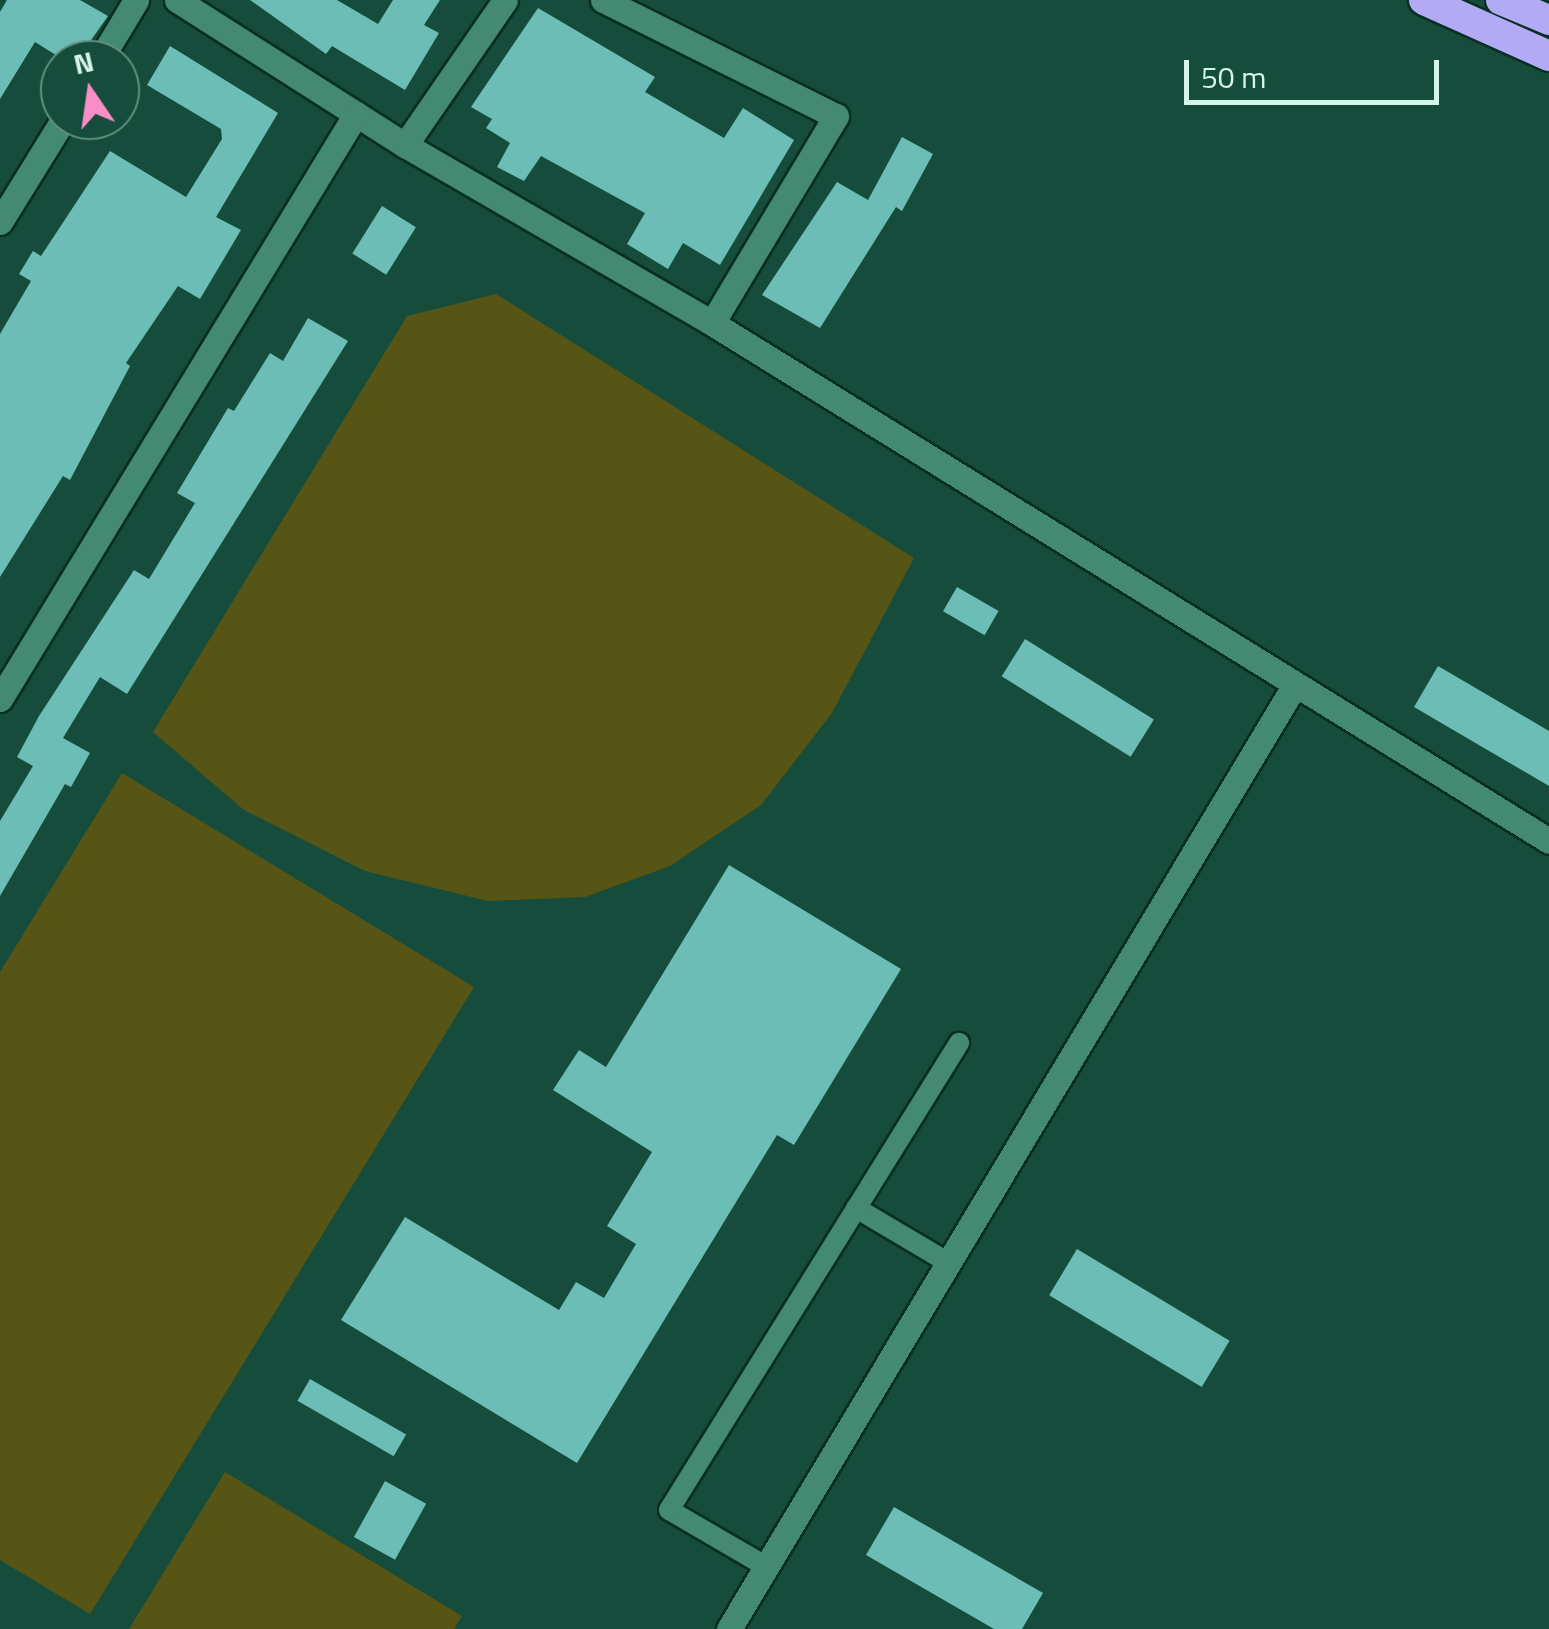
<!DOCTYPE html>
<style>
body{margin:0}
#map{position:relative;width:1549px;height:1629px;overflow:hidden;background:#164c3b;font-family:"Titillium Web",sans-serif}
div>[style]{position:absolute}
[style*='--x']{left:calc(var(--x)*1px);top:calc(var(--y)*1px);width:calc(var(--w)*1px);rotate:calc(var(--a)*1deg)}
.green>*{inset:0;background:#565515}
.building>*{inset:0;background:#6cbdb6;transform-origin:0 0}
.roads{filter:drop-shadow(2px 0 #092f23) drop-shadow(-2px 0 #092f23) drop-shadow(0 2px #092f23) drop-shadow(0 -2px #092f23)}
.service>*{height:20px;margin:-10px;padding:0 10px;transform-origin:10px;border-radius:10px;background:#448971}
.minor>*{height:25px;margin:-12.5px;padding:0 12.5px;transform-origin:12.5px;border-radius:12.5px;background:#448971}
.motorway>*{height:30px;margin:-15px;padding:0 15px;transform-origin:15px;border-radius:15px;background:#b2aaf5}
span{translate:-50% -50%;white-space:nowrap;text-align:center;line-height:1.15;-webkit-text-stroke:10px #164c3b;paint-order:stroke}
.north{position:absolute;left:40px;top:40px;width:100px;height:100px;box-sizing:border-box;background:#164c3b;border:2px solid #629080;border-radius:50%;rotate:347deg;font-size:28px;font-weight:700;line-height:40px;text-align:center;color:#d4f6e8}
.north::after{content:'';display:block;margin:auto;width:35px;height:45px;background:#fa8fc7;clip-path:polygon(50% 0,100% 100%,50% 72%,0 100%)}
.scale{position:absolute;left:1184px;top:60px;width:255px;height:45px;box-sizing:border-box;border:5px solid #d4f6e8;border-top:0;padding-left:12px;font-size:30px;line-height:35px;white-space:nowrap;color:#d4f6e8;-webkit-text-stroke:8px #164c3b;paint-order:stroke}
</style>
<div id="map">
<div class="green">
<i style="clip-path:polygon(496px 294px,914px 558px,832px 713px,761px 805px,670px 866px,585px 897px,488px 901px,365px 871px,244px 810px,153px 732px,407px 316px)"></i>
<i style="clip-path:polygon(122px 773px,474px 987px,90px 1614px,0 1560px,0 972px)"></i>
<i style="clip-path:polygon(225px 1472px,462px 1616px,454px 1629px,129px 1629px)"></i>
</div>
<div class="building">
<i style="clip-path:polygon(7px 0,80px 0,108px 16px,77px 60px,64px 60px,35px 42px,0 99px,0 12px)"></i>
<i style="clip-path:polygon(250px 0,337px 0,378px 24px,393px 0,440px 0,424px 25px,439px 33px,405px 90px,332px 46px,326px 54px)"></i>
<i style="clip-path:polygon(538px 8px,655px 77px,645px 92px,724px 138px,743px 108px,794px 140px,720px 265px,683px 243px,668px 269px,627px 244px,645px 213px,541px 156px,524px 181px,497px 167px,510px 143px,486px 128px,492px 119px,471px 107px)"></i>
<i style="clip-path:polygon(170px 46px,278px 113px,216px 217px,241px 230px,200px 299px,178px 286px,126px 363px,130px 366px,70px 480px,63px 476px,0 577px,0 334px,31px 281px,19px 274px,33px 251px,41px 256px,110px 151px,186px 197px,222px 139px,221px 129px,147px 85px)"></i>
<i style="clip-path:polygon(902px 137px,933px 154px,902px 211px,896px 207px,820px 328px,762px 295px,837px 182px,868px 200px)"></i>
<i style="left:382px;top:206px;width:40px;height:56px;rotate:32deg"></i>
<i style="clip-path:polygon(308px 318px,348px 341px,127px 694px,100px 677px,63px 738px,90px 753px,71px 787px,65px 784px,0 896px,0 821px,33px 766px,17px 757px,39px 716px,134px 570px,149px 579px,195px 503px,177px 493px,228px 408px,234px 411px,270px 353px,283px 361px)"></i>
<i style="left:957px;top:587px;width:48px;height:28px;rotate:30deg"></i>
<i style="left:1025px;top:639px;width:152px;height:44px;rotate:32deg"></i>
<i style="clip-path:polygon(1438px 666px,1549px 731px,1549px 786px,1414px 707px)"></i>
<i style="clip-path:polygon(729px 865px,901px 969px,794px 1145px,777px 1135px,577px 1463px,341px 1320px,405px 1217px,559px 1310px,576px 1282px,604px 1298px,636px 1244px,607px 1226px,652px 1152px,553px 1090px,579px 1050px,606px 1067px)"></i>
<i style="left:1077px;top:1249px;width:178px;height:54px;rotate:31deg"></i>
<i style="left:310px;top:1379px;width:111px;height:25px;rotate:30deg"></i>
<i style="left:385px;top:1481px;width:47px;height:64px;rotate:29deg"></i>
<i style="clip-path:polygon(894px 1507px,1043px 1593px,1022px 1629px,994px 1629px,866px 1555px)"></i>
</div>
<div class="roads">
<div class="service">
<i style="--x:856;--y:1208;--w:108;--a:30.6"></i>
<i style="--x:767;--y:1567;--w:113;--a:-149.8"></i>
<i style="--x:669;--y:1510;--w:550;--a:-58.16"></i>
</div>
<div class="minor">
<i style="--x:177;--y:0;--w:270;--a:32.5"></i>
<i style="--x:405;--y:145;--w:355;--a:30.1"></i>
<i style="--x:712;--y:323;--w:984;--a:31.75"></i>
<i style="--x:603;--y:0;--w:260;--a:26.5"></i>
<i style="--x:836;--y:116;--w:241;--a:120.9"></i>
<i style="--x:100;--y:60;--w:70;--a:-59"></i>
<i style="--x:405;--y:145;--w:176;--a:-55.4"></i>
<i style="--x:0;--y:222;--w:120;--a:-58.3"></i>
<i style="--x:0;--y:699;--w:685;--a:-58.68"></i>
<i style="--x:729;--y:1629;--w:1099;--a:-59.07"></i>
</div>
<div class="motorway">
<i style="--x:1424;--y:0;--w:137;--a:24.1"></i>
<i style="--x:1501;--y:0;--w:52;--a:22.6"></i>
</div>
</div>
<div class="north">N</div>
<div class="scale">50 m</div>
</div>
